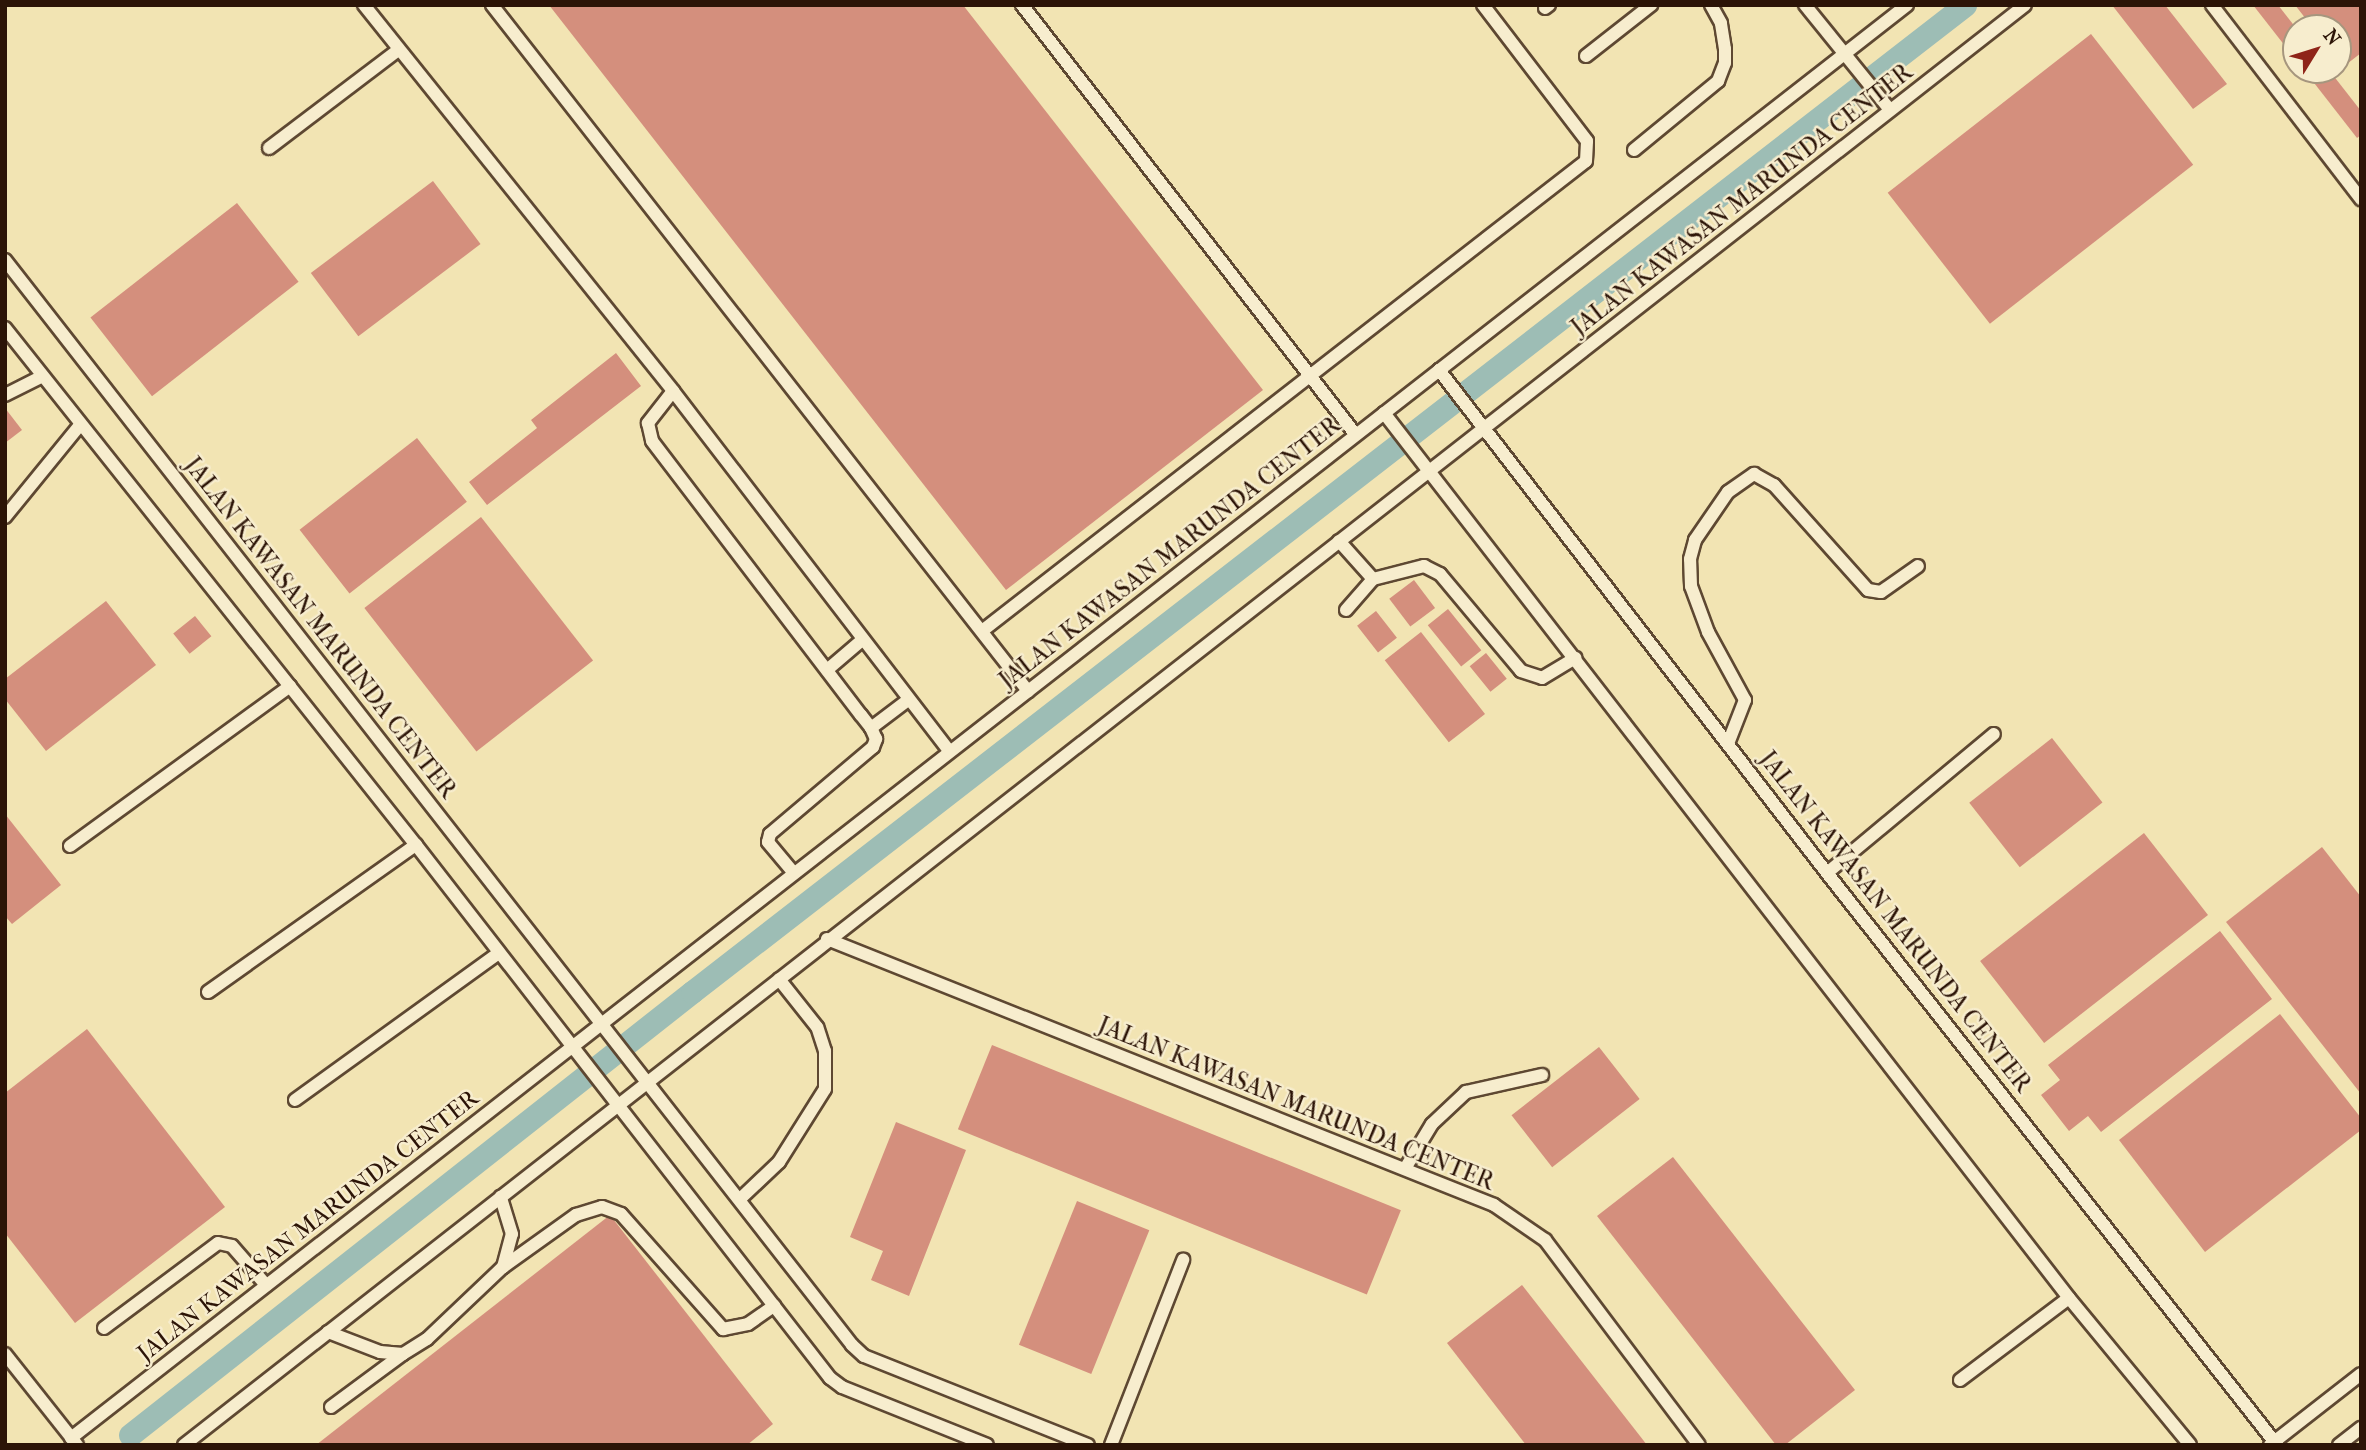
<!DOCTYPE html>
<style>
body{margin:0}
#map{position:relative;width:2366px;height:1450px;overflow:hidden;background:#f2e4b3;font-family:"IM FELL French Canon",serif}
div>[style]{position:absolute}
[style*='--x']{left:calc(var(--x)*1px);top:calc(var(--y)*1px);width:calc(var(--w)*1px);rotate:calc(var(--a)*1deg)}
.canal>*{height:23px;margin:-11.5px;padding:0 11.5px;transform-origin:11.5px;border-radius:11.5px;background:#9dbdb5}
.building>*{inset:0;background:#d48f7d;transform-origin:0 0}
.roads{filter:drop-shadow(2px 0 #5e4832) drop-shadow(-2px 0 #5e4832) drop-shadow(0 2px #5e4832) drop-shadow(0 -2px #5e4832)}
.lane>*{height:12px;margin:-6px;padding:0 6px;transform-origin:6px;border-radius:6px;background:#f7edce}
span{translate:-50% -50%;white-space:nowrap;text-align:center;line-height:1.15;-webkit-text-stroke:5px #f7edce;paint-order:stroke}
.street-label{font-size:24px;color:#2c1407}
.frame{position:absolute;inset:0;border:7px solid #2c1407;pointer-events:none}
.north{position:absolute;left:2282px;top:14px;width:70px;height:70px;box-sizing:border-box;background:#f7edce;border:2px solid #a6967e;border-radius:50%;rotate:52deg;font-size:19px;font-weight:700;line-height:28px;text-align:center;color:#2c1407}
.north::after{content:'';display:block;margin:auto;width:24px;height:32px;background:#8f2418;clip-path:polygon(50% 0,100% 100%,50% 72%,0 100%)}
</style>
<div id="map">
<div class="canal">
<i style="--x:130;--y:1435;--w:716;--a:-38.25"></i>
<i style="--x:692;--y:992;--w:1611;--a:-37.79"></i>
</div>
<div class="building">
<i style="clip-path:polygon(549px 5px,963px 5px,1263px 390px,1006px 590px)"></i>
<i style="clip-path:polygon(2112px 5px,2165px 5px,2227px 84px,2193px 109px)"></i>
<i style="clip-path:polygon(2253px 5px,2278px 5px,2296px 28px,2296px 60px)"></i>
<i style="clip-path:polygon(2295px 5px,2361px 5px,2361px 53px,2343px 67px,2338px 60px,2338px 28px,2313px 28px)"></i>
<i style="left:2091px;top:34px;width:166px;height:258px;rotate:52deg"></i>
<i style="clip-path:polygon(2304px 70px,2329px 70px,2361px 111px,2361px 135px,2357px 138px)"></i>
<i style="left:433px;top:181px;width:79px;height:153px;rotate:53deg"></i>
<i style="left:237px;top:203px;width:100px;height:186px;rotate:52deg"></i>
<i style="clip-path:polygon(616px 353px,641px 386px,487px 505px,469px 482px,537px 428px,531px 420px)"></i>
<i style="clip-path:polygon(5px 408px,22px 430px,5px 443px)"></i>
<i style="left:417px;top:438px;width:81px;height:149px;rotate:52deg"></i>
<i style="left:481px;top:517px;width:182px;height:148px;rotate:52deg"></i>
<i style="left:1414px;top:580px;width:35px;height:31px;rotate:53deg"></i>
<i style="clip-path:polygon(106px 601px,156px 665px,46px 751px,5px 699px,5px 679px)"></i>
<i style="left:1448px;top:609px;width:53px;height:26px;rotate:51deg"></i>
<i style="left:1376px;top:611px;width:34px;height:24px;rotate:52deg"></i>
<i style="left:195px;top:616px;width:26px;height:28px;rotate:51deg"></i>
<i style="left:1421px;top:632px;width:104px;height:46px;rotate:52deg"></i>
<i style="left:1486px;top:653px;width:33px;height:21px;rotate:51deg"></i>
<i style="left:2052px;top:738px;width:82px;height:105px;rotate:52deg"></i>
<i style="clip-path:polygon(5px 814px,61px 885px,12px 924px,5px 916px)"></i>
<i style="left:2144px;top:833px;width:104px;height:208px;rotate:52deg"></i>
<i style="clip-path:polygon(2322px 847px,2361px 897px,2361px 1094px,2226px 922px)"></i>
<i style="clip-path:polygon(2220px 931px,2272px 999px,2101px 1132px,2088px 1116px,2069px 1131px,2041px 1095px,2060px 1080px,2048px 1065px)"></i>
<i style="clip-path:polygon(2280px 1014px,2361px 1118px,2361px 1130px,2205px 1252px,2119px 1140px)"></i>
<i style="clip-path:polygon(87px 1029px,225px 1207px,75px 1323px,5px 1233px,5px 1093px)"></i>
<i style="left:992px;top:1045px;width:441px;height:91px;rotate:22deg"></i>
<i style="left:1599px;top:1047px;width:66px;height:111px;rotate:52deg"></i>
<i style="clip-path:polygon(896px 1122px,966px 1150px,909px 1296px,871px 1280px,883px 1251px,850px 1237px)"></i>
<i style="clip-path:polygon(1673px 1157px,1855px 1390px,1785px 1445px,1776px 1445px,1597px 1216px)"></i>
<i style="left:1077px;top:1201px;width:78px;height:155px;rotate:22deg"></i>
<i style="clip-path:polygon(610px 1215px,773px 1424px,747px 1445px,316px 1445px)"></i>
<i style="clip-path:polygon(1522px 1285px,1647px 1445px,1526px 1445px,1447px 1343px)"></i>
</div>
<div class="roads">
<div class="lane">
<i style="--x:364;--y:5;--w:494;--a:51.3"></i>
<i style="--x:673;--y:391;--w:454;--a:52.5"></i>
<i style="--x:492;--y:5;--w:871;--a:52"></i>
<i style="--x:1022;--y:5;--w:544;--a:52.16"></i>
<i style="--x:1805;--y:5;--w:135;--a:51"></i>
<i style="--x:2212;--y:5;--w:245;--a:52.5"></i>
<i style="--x:1545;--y:8;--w:5;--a:-37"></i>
<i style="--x:1586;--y:56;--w:83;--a:-38.1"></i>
<i style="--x:269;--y:148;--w:162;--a:-37.2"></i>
<i style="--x:1634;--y:150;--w:109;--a:-39.4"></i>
<i style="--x:1718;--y:81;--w:19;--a:-69"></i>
<i style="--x:1725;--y:63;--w:14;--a:-90"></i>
<i style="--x:1725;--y:49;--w:26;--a:-99"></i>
<i style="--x:1721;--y:23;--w:21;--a:-119"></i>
<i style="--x:5;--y:260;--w:1376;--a:52.02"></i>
<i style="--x:852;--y:1345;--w:16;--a:43"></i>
<i style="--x:864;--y:1356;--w:241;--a:21.7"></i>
<i style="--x:5;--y:328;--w:660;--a:51.52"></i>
<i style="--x:416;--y:845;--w:675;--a:52.16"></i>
<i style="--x:830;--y:1378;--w:15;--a:37"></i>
<i style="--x:842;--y:1387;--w:156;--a:21.8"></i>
<i style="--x:1439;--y:370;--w:635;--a:52.35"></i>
<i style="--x:1827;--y:873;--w:728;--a:51.81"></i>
<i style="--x:673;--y:391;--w:41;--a:128"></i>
<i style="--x:648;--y:423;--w:18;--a:77"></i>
<i style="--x:652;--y:441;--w:345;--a:52.7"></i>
<i style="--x:861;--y:715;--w:16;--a:52"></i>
<i style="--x:871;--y:728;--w:46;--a:-37.1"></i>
<i style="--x:5;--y:395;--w:42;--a:-26.6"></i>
<i style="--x:1384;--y:413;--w:1119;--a:52.26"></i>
<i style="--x:2069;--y:1298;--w:190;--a:50.5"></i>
<i style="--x:5;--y:517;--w:119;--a:-50.8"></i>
<i style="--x:1339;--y:541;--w:51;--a:48.2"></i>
<i style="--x:1373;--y:579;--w:53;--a:-14.3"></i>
<i style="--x:1424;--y:566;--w:18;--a:27"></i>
<i style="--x:1440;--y:574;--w:126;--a:50.1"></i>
<i style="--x:1521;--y:671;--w:22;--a:18"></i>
<i style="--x:1542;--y:678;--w:39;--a:-31"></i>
<i style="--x:1346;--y:610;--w:41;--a:-48.9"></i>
<i style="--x:982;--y:631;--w:765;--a:-37.89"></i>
<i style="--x:1586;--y:161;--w:20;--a:-87"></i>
<i style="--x:1587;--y:141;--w:171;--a:-127.4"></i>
<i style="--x:827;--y:670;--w:45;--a:-40.5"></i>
<i style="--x:1729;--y:741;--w:44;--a:-68.7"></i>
<i style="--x:1745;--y:700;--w:77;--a:-118.6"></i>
<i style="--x:1708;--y:632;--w:49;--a:-110.3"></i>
<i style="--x:1691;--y:586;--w:27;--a:-92"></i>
<i style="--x:1690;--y:559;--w:20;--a:-75"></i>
<i style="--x:1695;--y:540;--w:58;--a:-55.5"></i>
<i style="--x:1728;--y:492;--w:32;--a:-35"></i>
<i style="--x:1754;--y:474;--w:23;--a:29"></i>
<i style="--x:1774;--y:485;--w:141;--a:48.2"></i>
<i style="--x:1868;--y:590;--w:13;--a:9"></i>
<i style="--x:1881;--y:592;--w:45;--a:-35.1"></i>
<i style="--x:70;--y:846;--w:272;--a:-36"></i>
<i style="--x:793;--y:872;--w:39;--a:-130"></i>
<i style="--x:768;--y:842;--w:8;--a:-76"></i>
<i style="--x:770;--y:834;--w:135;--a:-40.2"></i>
<i style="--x:873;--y:747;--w:9;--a:-69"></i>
<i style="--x:876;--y:739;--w:12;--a:-114"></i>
<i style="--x:1827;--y:873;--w:217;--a:-39.8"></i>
<i style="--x:827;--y:939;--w:718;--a:21.74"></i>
<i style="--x:1494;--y:1205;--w:62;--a:34.5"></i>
<i style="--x:1545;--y:1240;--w:256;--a:53.1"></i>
<i style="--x:208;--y:992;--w:255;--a:-35.3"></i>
<i style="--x:295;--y:1100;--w:251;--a:-35.8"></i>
<i style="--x:1406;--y:1167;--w:50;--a:-58.8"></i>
<i style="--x:1432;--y:1124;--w:47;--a:-43.3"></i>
<i style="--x:1466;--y:1092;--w:78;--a:-12.6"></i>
<i style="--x:740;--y:1199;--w:54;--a:-43.5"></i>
<i style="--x:779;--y:1162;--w:86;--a:-57.8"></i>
<i style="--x:825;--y:1089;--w:38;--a:-90"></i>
<i style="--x:825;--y:1051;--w:25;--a:-108"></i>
<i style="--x:817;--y:1027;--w:61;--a:-128.4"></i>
<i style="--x:503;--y:1267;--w:90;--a:-35.5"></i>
<i style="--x:576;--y:1215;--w:27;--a:-17"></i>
<i style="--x:602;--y:1207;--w:20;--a:20"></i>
<i style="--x:621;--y:1214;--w:154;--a:48.4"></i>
<i style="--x:723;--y:1329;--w:25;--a:-11"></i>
<i style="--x:748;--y:1324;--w:32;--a:-35"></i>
<i style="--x:104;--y:1328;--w:142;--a:-36.7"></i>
<i style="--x:218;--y:1243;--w:14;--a:12"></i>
<i style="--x:232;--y:1246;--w:52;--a:48.9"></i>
<i style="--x:328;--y:1332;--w:56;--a:21"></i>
<i style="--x:380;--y:1352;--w:23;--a:5"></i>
<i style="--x:403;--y:1354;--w:28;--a:-32"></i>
<i style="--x:427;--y:1339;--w:105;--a:-43.5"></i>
<i style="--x:503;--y:1267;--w:34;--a:-75"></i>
<i style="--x:512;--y:1234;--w:39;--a:-107"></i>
<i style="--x:5;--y:1354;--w:116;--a:51.6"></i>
<i style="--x:1960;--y:1380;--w:136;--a:-37"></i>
<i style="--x:331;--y:1407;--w:89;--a:-36.4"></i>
<i style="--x:71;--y:1438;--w:2329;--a:-37.97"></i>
<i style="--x:184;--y:1445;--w:2337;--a:-38.03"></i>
<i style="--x:1111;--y:1445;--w:199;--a:-68.7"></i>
<i style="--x:2270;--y:1445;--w:115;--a:-38"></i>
<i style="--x:2339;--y:1445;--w:28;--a:-38"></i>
</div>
</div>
<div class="street-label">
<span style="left:1742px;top:200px;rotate:-38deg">JALAN KAWASAN MARUNDA CENTER</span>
<span style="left:1170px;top:553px;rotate:-38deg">JALAN KAWASAN MARUNDA CENTER</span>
<span style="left:320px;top:628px;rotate:52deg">JALAN KAWASAN MARUNDA CENTER</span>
<span style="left:1895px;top:922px;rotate:52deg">JALAN KAWASAN MARUNDA CENTER</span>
<span style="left:1296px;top:1104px;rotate:22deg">JALAN KAWASAN MARUNDA CENTER</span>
<span style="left:308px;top:1226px;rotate:-38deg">JALAN KAWASAN MARUNDA CENTER</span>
</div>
<div class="frame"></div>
<div class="north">N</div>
</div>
